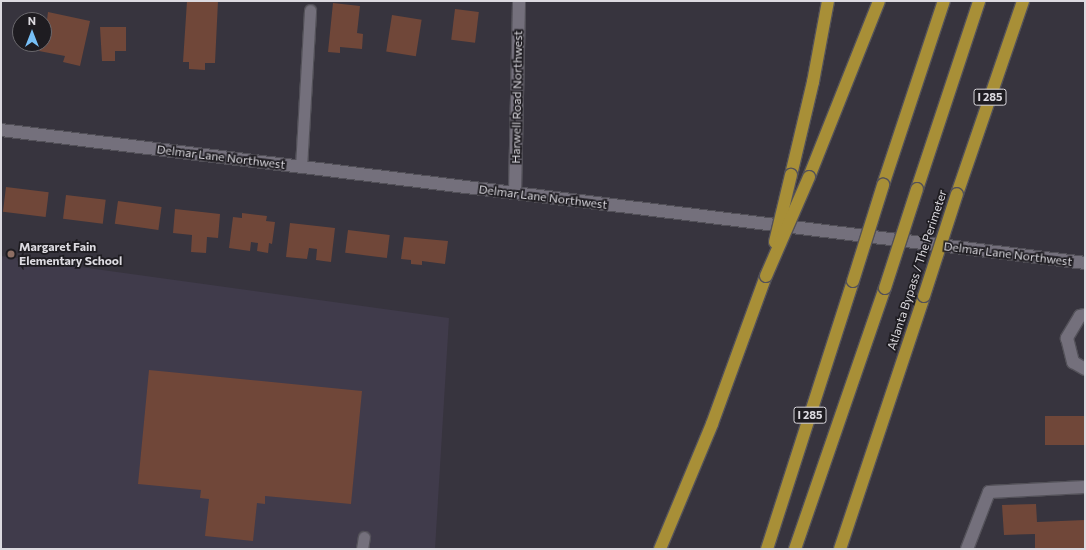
<!DOCTYPE html>
<style>
body{margin:0}
#map{position:relative;width:1086px;height:550px;overflow:hidden;background:#37343e;font-family:Commissioner,sans-serif}
div>[style]{position:absolute}
[style*='--x']{left:calc(var(--x)*1px);top:calc(var(--y)*1px);width:calc(var(--w)*1px);rotate:calc(var(--a)*1deg)}
.built>*{inset:0;background:#403b4b}
.building>*{inset:0;background:#704739;transform-origin:0 0}
.roads{filter:drop-shadow(1px 0 #535159) drop-shadow(-1px 0 #535159) drop-shadow(0 1px #535159) drop-shadow(0 -1px #535159)}
.lane>*{height:11px;margin:-5.5px;padding:0 5.5px;transform-origin:5.5px;border-radius:5.5px;background:#74707c}
.street>*{height:12px;margin:-6px;padding:0 6px;transform-origin:6px;border-radius:6px;background:#74707c}
.secondary>*{height:12px;margin:-6px;padding:0 6px;transform-origin:6px;border-radius:6px;background:#74707c}
.highway>*{height:12px;margin:-6px;padding:0 6px;transform-origin:6px;border-radius:6px;background:#a88f37}
.bridges{filter:drop-shadow(1px 0 #535159) drop-shadow(-1px 0 #535159) drop-shadow(0 1px #535159) drop-shadow(0 -1px #535159)}
.highway-bridge>*{height:12px;margin:-6px;padding:0 6px;transform-origin:6px;border-radius:6px;background:#a88f37}
.dots>*{width:11px;height:11px;translate:-50% -50%;box-sizing:border-box;border:2px solid #1e1c21;border-radius:50%}
span{translate:-50% -50%;white-space:nowrap;text-align:center;line-height:1.15;-webkit-text-stroke:3.5px #1e1c21;paint-order:stroke}
.shield-label span{padding:1px 3px;background:#1e1c21;border:1px solid;border-radius:3px;-webkit-text-stroke-width:0}
.shield-label{font-size:11px;color:#dcdae0;font-weight:700}
.street-label{font-size:12px;color:#dcdae0}
.poi-label{font-size:12px;color:#dcdae0;font-weight:700}
.left{translate:0 -50%;text-align:left}
.frame{position:absolute;inset:0;border:2px solid #dcdae0;pointer-events:none}
.north{position:absolute;left:12px;top:12px;width:40px;height:40px;box-sizing:border-box;background:#1e1c21;border:1px solid #6a686d;border-radius:50%;rotate:0deg;font-size:11px;font-weight:700;line-height:16px;text-align:center;color:#dcdae0}
.north::after{content:'';display:block;margin:auto;width:14px;height:18px;background:#77c0f7;clip-path:polygon(50% 0,100% 100%,50% 72%,0 100%)}
</style>
<div id="map">
<div class="built">
<i style="clip-path:polygon(1px 256px,449px 318px,435px 549px,1px 549px)"></i>
</div>
<div class="building">
<i style="clip-path:polygon(187px 1px,218px 1px,215px 63px,205px 63px,205px 70px,189px 69px,189px 62px,183px 62px)"></i>
<i style="clip-path:polygon(333px 3px,360px 6px,357px 33px,363px 34px,362px 49px,340px 47px,340px 53px,328px 52px)"></i>
<i style="left:455px;top:9px;width:24px;height:31px;rotate:7deg"></i>
<i style="clip-path:polygon(48px 12px,90px 21px,80px 66px,63px 62px,65px 56px,39px 51px,41px 44px,44px 44px)"></i>
<i style="left:392px;top:15px;width:30px;height:37px;rotate:9deg"></i>
<i style="clip-path:polygon(100px 27px,126px 27px,126px 51px,115px 51px,115px 61px,102px 61px)"></i>
<i style="left:6px;top:187px;width:43px;height:25px;rotate:7deg"></i>
<i style="left:66px;top:195px;width:40px;height:24px;rotate:7deg"></i>
<i style="left:118px;top:201px;width:44px;height:23px;rotate:8deg"></i>
<i style="clip-path:polygon(175px 209px,220px 214px,218px 238px,207px 237px,206px 253px,191px 252px,192px 235px,173px 233px)"></i>
<i style="clip-path:polygon(242px 213px,267px 216px,266px 221px,275px 222px,272px 244px,269px 243px,268px 253px,257px 251px,258px 243px,251px 242px,250px 251px,229px 248px,233px 217px,242px 218px)"></i>
<i style="clip-path:polygon(290px 223px,335px 228px,331px 262px,316px 260px,317px 249px,309px 248px,307px 259px,286px 257px)"></i>
<i style="left:348px;top:230px;width:42px;height:23px;rotate:7deg"></i>
<i style="clip-path:polygon(404px 237px,448px 241px,445px 264px,422px 261px,422px 265px,411px 264px,411px 260px,401px 259px)"></i>
<i style="clip-path:polygon(149px 370px,362px 391px,351px 504px,265px 496px,265px 504px,257px 503px,253px 541px,205px 536px,209px 499px,200px 498px,201px 490px,138px 484px)"></i>
<i style="left:1045px;top:416px;width:40px;height:29px"></i>
<i style="clip-path:polygon(1036px 504px,1037px 522px,1085px 520px,1085px 549px,1035px 549px,1035px 534px,1004px 535px,1002px 505px)"></i>
</div>
<div class="roads">
<div class="lane">
<i style="--x:301;--y:167;--w:157;--a:-86.7"></i>
<i style="--x:362;--y:549;--w:12;--a:-81"></i>
</div>
<div class="street">
<i style="--x:515;--y:193;--w:192;--a:-88.8"></i>
<i style="--x:1085;--y:315;--w:5;--a:169"></i>
<i style="--x:1080;--y:316;--w:26;--a:121"></i>
<i style="--x:1067;--y:338;--w:25;--a:76"></i>
<i style="--x:1073;--y:362;--w:14;--a:30"></i>
<i style="--x:967;--y:549;--w:61;--a:-68.9"></i>
<i style="--x:989;--y:492;--w:96;--a:-3"></i>
</div>
<div class="secondary">
<i style="--x:1;--y:130;--w:1092;--a:6.99"></i>
</div>
<div class="highway">
<i style="--x:791;--y:175;--w:96;--a:-76.7"></i>
<i style="--x:813;--y:82;--w:82;--a:-79.5"></i>
<i style="--x:809;--y:177;--w:189;--a:-68.3"></i>
<i style="--x:883;--y:185;--w:194;--a:-71.7"></i>
<i style="--x:917;--y:189;--w:198;--a:-71.7"></i>
<i style="--x:957;--y:194;--w:204;--a:-71.1"></i>
<i style="--x:660;--y:549;--w:135;--a:-67.4"></i>
<i style="--x:712;--y:424;--w:158;--a:-70"></i>
<i style="--x:767;--y:549;--w:281;--a:-72.2"></i>
<i style="--x:795;--y:549;--w:276;--a:-71"></i>
<i style="--x:840;--y:549;--w:267;--a:-71.6"></i>
</div>
</div>
<div class="bridges">
<div class="highway-bridge">
<i style="--x:775;--y:242;--w:69;--a:-76.6"></i>
<i style="--x:766;--y:276;--w:108;--a:-66.5"></i>
<i style="--x:853;--y:281;--w:101;--a:-72.6"></i>
<i style="--x:885;--y:288;--w:104;--a:-72.1"></i>
<i style="--x:924;--y:296;--w:107;--a:-72.1"></i>
</div>
</div>
<div class="dots">
<i style="left:11px;top:254px;background:#8d6e63"></i>
</div>
<div class="shield-label">
<span style="left:990px;top:97px">I 285</span>
<span style="left:810px;top:415px">I 285</span>
</div>
<div class="street-label">
<span style="left:517px;top:97px;rotate:-89deg">Harwell Road Northwest</span>
<span style="left:221px;top:157px;rotate:7deg">Delmar Lane Northwest</span>
<span style="left:543px;top:197px;rotate:7deg">Delmar Lane Northwest</span>
<span style="left:1008px;top:254px;rotate:7deg">Delmar Lane Northwest</span>
<span style="left:917px;top:270px;rotate:-72deg">Atlanta Bypass / The Perimeter</span>
</div>
<div class="poi-label">
<span class="left" style="left:19px;top:254px">Margaret Fain<br>Elementary School</span>
</div>
<div class="frame"></div>
<div class="north">N</div>
</div>
